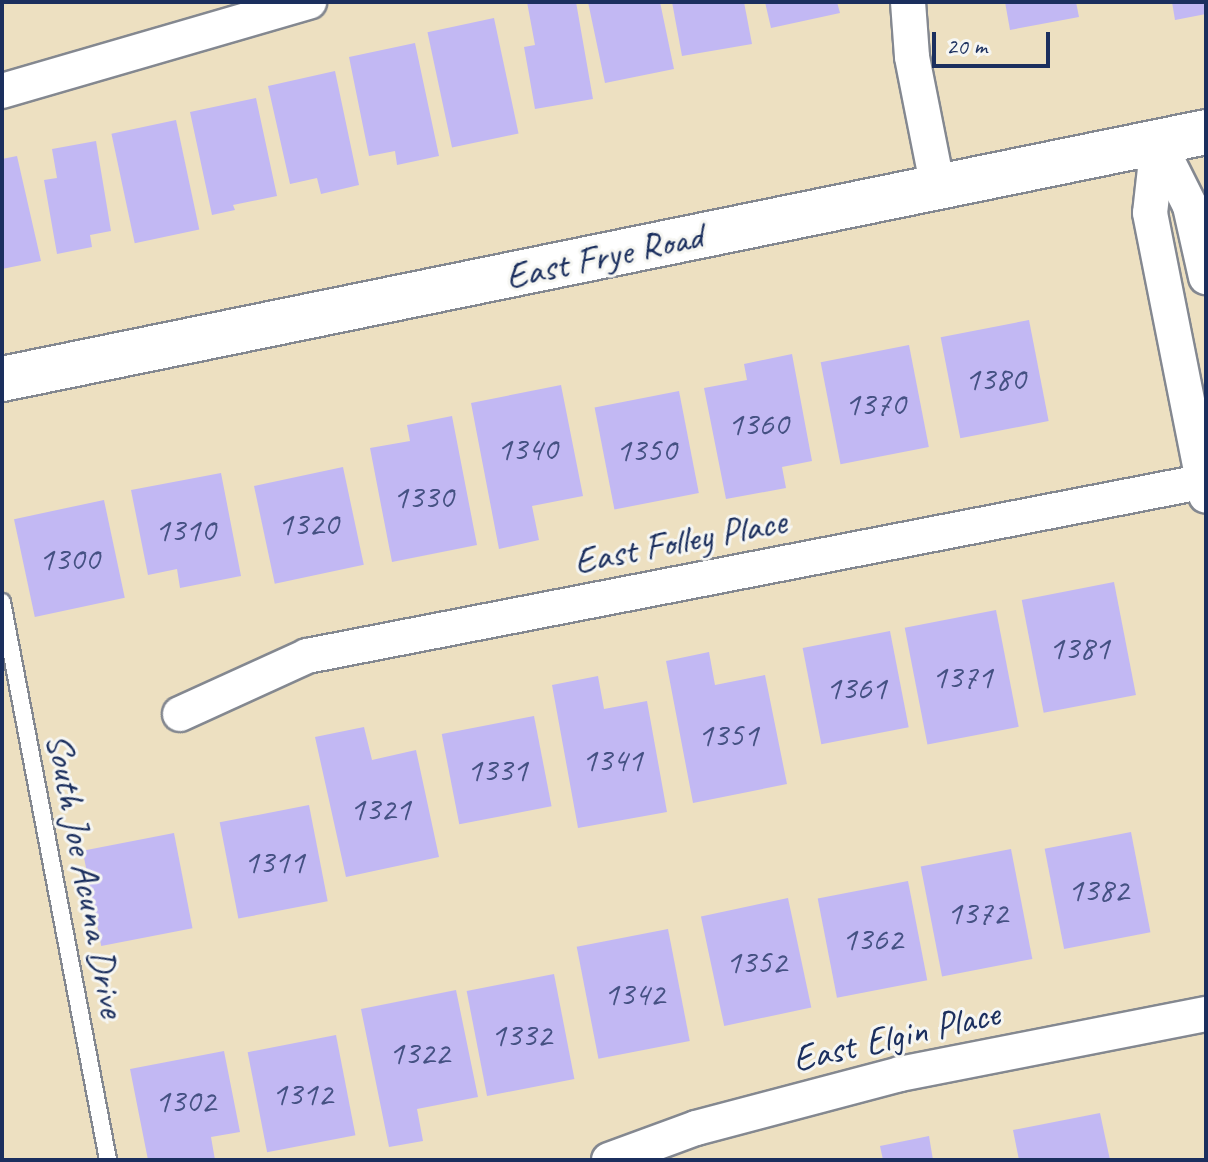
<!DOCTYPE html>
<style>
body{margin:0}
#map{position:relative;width:1208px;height:1162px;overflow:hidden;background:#ede0c1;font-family:Caveat,sans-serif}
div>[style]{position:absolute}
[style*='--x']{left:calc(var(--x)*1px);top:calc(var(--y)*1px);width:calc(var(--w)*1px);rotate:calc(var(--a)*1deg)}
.building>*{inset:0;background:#c2b8f3;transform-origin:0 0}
.roads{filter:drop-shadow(2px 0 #848890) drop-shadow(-2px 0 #848890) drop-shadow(0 2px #848890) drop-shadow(0 -2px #848890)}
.lane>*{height:16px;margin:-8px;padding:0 8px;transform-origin:8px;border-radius:8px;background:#fff}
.street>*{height:34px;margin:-17px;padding:0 17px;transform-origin:17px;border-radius:17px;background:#fff}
.secondary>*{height:44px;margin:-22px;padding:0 22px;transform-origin:22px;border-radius:22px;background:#fff}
span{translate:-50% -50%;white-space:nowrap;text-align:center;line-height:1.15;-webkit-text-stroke:6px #f6f6f2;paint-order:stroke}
.number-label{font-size:34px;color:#455183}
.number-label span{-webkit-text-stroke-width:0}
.street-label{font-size:38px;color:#1b2f5e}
.frame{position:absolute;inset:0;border:4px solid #1b2f5e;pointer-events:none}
.scale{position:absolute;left:932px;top:32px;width:118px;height:36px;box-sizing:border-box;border:4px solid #1b2f5e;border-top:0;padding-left:10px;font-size:24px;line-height:28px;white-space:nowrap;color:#1b2f5e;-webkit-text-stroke:6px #f6f6f2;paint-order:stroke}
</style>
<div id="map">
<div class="building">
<i style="clip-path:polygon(527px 2px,576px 2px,593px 99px,535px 109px,524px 47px,535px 45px)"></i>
<i style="clip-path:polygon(588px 2px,660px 2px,674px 69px,605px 83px)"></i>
<i style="clip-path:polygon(672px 2px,744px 2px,752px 44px,682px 56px)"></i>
<i style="clip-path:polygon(765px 2px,837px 2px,840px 13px,771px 28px)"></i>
<i style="clip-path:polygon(1005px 2px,1076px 2px,1079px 17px,1010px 30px)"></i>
<i style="clip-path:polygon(1172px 2px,1206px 2px,1206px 14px,1175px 20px)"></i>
<i style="left:494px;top:18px;width:118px;height:68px;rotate:78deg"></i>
<i style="clip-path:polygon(415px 43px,439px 156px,397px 165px,395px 151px,369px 156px,349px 57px)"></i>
<i style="clip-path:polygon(335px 71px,359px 185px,321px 194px,317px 178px,290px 184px,268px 86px)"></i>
<i style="clip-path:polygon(256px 98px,277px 196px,233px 205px,235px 210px,212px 215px,190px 112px)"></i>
<i style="left:176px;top:120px;width:112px;height:66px;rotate:78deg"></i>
<i style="clip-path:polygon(96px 141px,111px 231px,90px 235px,92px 247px,57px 254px,44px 180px,57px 178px,52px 149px)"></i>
<i style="clip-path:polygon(17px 156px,41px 261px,2px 269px,2px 159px)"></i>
<i style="left:1029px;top:320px;width:103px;height:90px;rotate:79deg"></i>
<i style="left:909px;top:345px;width:104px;height:90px;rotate:79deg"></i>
<i style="clip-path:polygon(792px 354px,812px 461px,782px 467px,786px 488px,726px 499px,704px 388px,747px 380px,744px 364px)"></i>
<i style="clip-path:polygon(561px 385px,583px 496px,532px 506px,539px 540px,499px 549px,471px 403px)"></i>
<i style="left:679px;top:391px;width:104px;height:86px;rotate:79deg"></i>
<i style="clip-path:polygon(452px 416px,477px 545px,392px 562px,370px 448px,410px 441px,407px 425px)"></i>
<i style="left:343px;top:467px;width:100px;height:91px;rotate:78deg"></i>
<i style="clip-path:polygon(221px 473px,241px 576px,180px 588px,177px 569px,148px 575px,131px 490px)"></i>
<i style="left:104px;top:500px;width:100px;height:92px;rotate:78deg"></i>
<i style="left:1114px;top:582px;width:115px;height:94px;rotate:79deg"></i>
<i style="left:996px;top:610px;width:119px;height:93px;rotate:79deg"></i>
<i style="left:890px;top:631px;width:98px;height:89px;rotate:79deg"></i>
<i style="clip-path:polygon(709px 652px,715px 685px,765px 675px,787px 784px,693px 803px,666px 661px)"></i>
<i style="clip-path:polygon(598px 676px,604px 709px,647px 701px,667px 812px,578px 828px,552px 685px)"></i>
<i style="left:534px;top:716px;width:92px;height:94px;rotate:79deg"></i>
<i style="clip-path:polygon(364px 727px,372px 760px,416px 750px,439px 857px,346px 877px,315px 737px)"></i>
<i style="left:309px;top:805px;width:98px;height:91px;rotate:79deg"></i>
<i style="left:1131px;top:832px;width:102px;height:88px;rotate:79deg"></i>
<i style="left:174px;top:833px;width:97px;height:93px;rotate:79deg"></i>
<i style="left:1011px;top:849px;width:112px;height:92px;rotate:79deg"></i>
<i style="left:908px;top:881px;width:101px;height:92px;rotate:79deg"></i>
<i style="left:788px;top:898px;width:112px;height:89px;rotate:78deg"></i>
<i style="left:668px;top:929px;width:114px;height:93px;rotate:79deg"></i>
<i style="left:554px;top:974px;width:107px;height:89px;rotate:79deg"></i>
<i style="clip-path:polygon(456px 990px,478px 1097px,417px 1109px,423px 1141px,389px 1147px,361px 1009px)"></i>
<i style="left:336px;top:1035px;width:102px;height:90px;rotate:79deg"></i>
<i style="clip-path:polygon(224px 1051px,240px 1132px,211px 1137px,215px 1160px,148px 1160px,130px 1069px)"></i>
<i style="clip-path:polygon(1100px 1113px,1110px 1160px,1019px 1160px,1013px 1130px)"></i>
<i style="clip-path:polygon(929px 1136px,933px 1160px,883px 1160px,880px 1146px)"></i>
</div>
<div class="roads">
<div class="lane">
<i style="--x:2;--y:602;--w:568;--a:79.24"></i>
</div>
<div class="street">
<i style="--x:908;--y:2;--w:55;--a:85.8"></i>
<i style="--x:912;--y:57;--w:134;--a:78.8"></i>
<i style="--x:2;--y:91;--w:320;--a:-16.2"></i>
<i style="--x:1158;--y:142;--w:71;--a:96.4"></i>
<i style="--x:1150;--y:213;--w:288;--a:78.8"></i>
<i style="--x:1158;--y:142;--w:72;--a:63.4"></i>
<i style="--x:1190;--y:206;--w:73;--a:77.3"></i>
<i style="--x:180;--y:714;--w:140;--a:-24.5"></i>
<i style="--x:307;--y:656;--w:916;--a:-11.02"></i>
<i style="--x:609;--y:1160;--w:93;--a:-20.2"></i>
<i style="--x:696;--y:1128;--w:211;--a:-14.8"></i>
<i style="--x:900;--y:1074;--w:312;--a:-11.1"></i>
</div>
<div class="secondary">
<i style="--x:2;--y:379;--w:1229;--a:-11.59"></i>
</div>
</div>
<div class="number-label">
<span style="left:995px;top:379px">1380</span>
<span style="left:875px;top:404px">1370</span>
<span style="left:758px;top:424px">1360</span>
<span style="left:527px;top:449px">1340</span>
<span style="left:646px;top:450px">1350</span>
<span style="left:423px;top:497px">1330</span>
<span style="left:308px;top:524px">1320</span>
<span style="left:185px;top:530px">1310</span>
<span style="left:69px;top:559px">1300</span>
<span style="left:1079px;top:648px">1381</span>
<span style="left:962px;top:677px">1371</span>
<span style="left:856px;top:688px">1361</span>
<span style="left:728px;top:735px">1351</span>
<span style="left:612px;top:760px">1341</span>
<span style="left:497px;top:770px">1331</span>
<span style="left:380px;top:809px">1321</span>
<span style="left:274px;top:862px">1311</span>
<span style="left:1098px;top:890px">1382</span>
<span style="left:977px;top:913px">1372</span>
<span style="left:872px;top:939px">1362</span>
<span style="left:756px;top:962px">1352</span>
<span style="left:634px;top:994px">1342</span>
<span style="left:521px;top:1035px">1332</span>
<span style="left:419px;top:1053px">1322</span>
<span style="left:302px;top:1094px">1312</span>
<span style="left:185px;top:1101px">1302</span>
</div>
<div class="street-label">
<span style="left:604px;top:256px;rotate:-12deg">East Frye Road</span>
<span style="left:680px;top:541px;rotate:-11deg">East Folley Place</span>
<span style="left:86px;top:875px;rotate:79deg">South Joe Acuna Drive</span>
<span style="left:896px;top:1036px;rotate:-13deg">East Elgin Place</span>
</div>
<div class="frame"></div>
<div class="scale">20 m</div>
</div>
